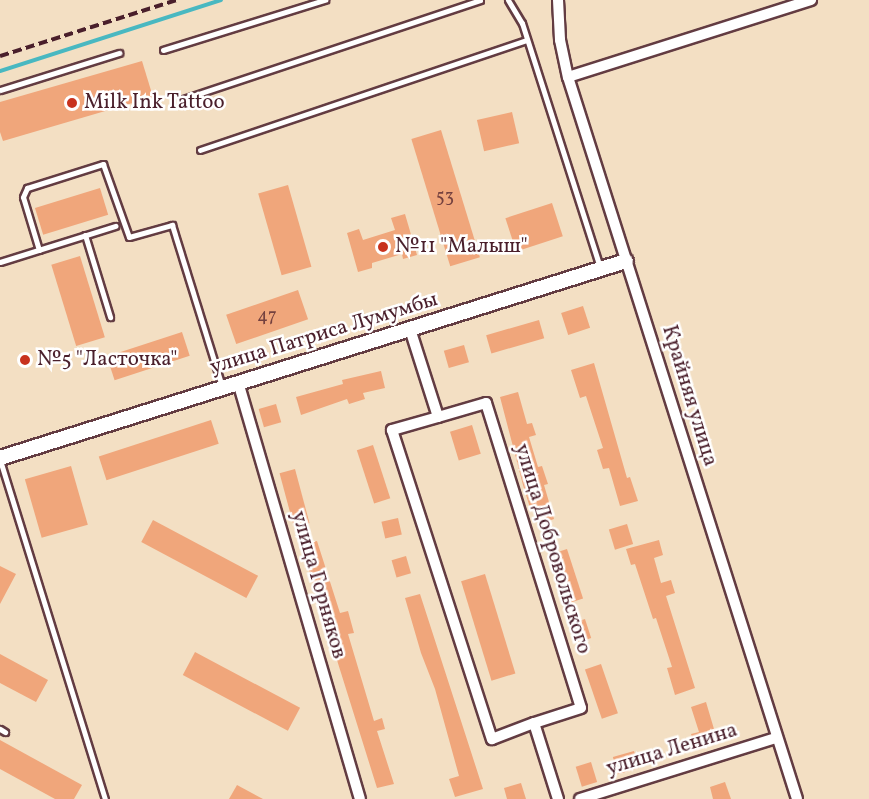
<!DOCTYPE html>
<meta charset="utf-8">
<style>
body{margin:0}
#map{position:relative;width:869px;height:799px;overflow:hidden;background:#f3dfc3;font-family:Vollkorn,serif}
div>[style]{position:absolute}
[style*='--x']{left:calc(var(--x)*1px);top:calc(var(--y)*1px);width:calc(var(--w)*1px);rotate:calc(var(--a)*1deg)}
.stream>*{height:4px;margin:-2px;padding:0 2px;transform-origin:2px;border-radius:2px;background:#49b8c1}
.building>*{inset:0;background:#f0a67b;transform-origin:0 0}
.roads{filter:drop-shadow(2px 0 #633c42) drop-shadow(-2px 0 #633c42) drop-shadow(0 2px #633c42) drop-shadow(0 -2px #633c42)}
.service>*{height:5px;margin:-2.5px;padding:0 2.5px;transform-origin:2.5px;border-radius:2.5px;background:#fff}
.minor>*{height:10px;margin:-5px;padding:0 5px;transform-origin:5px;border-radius:5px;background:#fff}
.tertiary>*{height:14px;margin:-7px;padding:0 7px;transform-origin:7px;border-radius:7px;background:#fff}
.rail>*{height:4px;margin-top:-2px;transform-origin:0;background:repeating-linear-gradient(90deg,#4a1f2b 0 9px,transparent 0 13.5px)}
.dots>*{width:16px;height:16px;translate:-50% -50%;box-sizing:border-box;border:3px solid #fff;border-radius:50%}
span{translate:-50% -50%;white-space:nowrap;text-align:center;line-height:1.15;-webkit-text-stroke:5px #fff;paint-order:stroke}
.number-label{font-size:18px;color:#74413f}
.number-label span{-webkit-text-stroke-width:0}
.poi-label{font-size:21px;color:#4a1f2b}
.left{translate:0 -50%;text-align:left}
.street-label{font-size:21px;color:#4a1f2b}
</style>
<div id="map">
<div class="stream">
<i style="--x:0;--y:71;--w:232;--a:-17.8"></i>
</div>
<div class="building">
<i style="clip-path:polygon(142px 61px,153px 97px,3px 141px,0 132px,0 102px)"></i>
<i style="left:512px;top:112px;width:32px;height:36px;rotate:77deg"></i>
<i style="left:441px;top:130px;width:133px;height:31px;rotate:73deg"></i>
<i style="left:288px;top:185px;width:85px;height:31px;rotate:74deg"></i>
<i style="left:100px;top:188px;width:28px;height:68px;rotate:73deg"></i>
<i style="left:552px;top:203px;width:35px;height:49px;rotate:72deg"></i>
<i style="clip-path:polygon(405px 214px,417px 255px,403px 259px,402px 254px,372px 263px,372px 268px,358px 272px,347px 233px,359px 229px,363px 240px,395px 230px,391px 218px)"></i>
<i style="left:80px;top:256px;width:85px;height:30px;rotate:73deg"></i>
<i style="left:298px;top:290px;width:31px;height:76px;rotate:71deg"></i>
<i style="left:583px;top:306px;width:23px;height:23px;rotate:72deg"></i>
<i style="left:539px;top:320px;width:19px;height:55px;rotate:74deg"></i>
<i style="left:182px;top:332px;width:25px;height:79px;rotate:72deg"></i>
<i style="left:464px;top:345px;width:18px;height:21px;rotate:74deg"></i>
<i style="clip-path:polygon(594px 363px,627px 478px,630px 477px,638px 501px,620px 506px,609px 468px,603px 469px,597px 450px,603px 448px,586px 396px,580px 398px,571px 370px)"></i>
<i style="clip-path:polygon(381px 371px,385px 388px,363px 393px,365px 399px,349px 404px,347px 399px,301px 415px,296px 397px,343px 384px,342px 380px)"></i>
<i style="clip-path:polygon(518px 392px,527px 424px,532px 423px,536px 435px,529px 437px,538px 467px,542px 466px,548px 484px,544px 485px,554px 519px,539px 524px,535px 510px,531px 511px,523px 485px,500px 397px)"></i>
<i style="left:276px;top:404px;width:19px;height:18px;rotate:74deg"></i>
<i style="left:211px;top:420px;width:25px;height:118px;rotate:72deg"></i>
<i style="left:472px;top:425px;width:30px;height:23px;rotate:73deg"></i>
<i style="left:373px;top:445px;width:56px;height:17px;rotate:72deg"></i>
<i style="left:71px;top:466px;width:61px;height:48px;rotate:74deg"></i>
<i style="left:295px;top:469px;width:56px;height:16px;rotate:75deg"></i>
<i style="left:398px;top:518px;width:17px;height:17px;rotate:77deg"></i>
<i style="left:153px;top:520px;width:119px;height:25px;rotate:28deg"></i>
<i style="left:627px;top:524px;width:21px;height:19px;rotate:73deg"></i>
<i style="clip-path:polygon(659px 540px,663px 555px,654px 558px,661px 583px,671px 580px,675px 593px,666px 596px,695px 688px,675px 695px,667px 668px,672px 667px,656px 618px,653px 619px,635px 564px,631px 565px,626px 549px)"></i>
<i style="clip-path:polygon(317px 541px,340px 613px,348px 611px,354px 633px,348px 634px,374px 721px,382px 718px,385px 729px,377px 731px,394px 784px,377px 788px,301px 545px)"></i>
<i style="left:567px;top:549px;width:52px;height:17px;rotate:72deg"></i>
<i style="left:406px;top:556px;width:18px;height:15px;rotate:74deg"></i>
<i style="clip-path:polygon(0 566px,16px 574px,0 604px)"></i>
<i style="left:485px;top:574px;width:104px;height:25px;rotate:73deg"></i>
<i style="clip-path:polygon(420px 594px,483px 789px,455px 797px,449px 779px,459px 776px,435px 689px,421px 653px,405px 598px)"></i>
<i style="left:585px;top:619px;width:20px;height:14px;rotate:72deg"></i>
<i style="left:195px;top:652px;width:119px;height:26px;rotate:28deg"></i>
<i style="clip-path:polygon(0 654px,48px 680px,36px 702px,0 683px)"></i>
<i style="left:601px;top:664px;width:52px;height:17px;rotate:71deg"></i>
<i style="clip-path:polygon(706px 702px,714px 729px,707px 731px,711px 745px,696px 750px,691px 734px,699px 732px,691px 707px)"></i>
<i style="clip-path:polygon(0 740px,82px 785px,74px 799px,55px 799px,0 769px)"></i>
<i style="left:634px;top:751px;width:18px;height:22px;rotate:74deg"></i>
<i style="left:591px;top:762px;width:21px;height:16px;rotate:73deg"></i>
<i style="clip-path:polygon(725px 782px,731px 799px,713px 799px,710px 787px)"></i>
<i style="clip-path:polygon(521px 783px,526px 799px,507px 799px,504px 788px)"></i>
<i style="clip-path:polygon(237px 785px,263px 799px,229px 799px)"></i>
</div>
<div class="roads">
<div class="service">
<i style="--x:508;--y:0;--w:27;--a:59"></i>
<i style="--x:522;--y:23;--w:256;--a:72.3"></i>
<i style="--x:163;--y:50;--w:170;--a:-17.2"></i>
<i style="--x:0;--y:90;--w:125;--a:-17.3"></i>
<i style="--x:183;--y:99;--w:313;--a:-18.4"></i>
<i style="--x:200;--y:150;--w:345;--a:-18.6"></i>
<i style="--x:85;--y:235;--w:86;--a:73"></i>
<i style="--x:39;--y:250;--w:55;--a:-106.8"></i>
<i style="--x:23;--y:197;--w:10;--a:-66"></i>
<i style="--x:27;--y:188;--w:80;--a:-17.5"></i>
<i style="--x:103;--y:164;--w:77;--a:70.4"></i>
<i style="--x:129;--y:237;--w:45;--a:-15.6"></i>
<i style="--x:172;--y:225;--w:170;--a:72.8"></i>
<i style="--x:0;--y:262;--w:121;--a:-17.4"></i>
<i style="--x:0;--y:460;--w:355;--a:72.8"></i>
<i style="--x:0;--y:729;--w:6;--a:31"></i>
</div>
<div class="minor">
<i style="--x:558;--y:0;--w:40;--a:87.1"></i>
<i style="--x:560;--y:40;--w:38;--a:78"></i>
<i style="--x:568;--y:77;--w:757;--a:72.4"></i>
<i style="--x:568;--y:77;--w:255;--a:-17.6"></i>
<i style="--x:410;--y:329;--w:92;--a:72.3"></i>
<i style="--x:438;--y:417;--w:50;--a:-16.3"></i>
<i style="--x:486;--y:403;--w:319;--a:72.7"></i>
<i style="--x:581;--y:708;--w:49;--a:162.3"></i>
<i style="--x:534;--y:723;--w:80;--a:72.5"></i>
<i style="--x:238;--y:382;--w:434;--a:73.7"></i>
<i style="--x:438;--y:417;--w:48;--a:164.2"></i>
<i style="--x:392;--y:430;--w:325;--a:72.1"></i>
<i style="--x:492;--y:739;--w:45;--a:-20.9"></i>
<i style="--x:580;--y:799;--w:205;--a:-17.3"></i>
</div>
<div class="tertiary">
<i style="--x:0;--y:458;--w:656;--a:-17.47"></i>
</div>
</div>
<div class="rail">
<i style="--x:0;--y:56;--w:186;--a:-17.6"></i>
</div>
<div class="dots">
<i style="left:72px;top:103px;background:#c8321e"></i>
<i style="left:383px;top:247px;background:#c8321e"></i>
<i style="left:25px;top:360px;background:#c8321e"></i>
</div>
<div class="number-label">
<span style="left:445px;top:198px">53</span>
<span style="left:267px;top:317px">47</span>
</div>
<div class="poi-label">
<span class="left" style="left:84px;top:103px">Milk Ink Tattoo</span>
<span class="left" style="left:395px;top:247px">№11 "Малыш"</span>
<span class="left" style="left:37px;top:360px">№5 "Ласточка"</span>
</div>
<div class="street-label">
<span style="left:324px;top:334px;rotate:-17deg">улица Патриса Лумумбы</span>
<span style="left:689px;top:396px;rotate:73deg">Крайняя улица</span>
<span style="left:552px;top:549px;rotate:73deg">улица Добровольского</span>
<span style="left:318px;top:585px;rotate:74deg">улица Горняков</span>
<span style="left:672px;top:750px;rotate:-17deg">улица Ленина</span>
</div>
</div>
